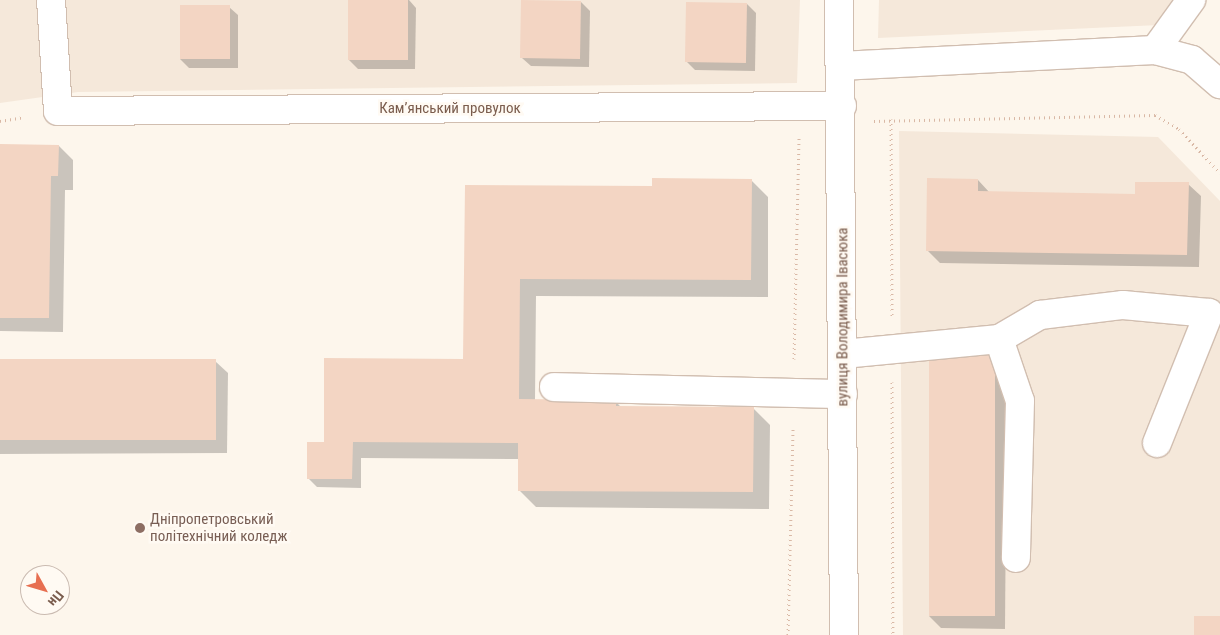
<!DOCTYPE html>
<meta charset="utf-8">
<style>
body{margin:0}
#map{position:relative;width:1220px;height:635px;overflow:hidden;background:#fdf6ec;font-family:"Roboto Condensed",sans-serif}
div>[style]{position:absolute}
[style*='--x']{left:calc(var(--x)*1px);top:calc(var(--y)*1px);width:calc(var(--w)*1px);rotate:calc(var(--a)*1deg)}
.residential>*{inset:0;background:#f5e8da}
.shadow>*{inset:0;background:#0003}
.building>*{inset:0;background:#f3d5c3;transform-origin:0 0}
.path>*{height:3px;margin-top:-1.5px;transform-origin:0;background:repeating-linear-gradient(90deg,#d9b8a5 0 1px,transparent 0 5px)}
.roads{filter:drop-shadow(1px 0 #d1beb0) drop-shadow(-1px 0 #d1beb0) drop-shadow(0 1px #d1beb0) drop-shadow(0 -1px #d1beb0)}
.minor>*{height:28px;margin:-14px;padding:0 14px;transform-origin:14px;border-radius:14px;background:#fff}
.dots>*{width:14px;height:14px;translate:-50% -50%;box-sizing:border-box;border:2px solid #fffaf3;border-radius:50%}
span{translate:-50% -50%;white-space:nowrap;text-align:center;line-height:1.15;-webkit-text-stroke:5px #fffaf3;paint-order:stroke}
.street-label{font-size:15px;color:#7a5c4d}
.education-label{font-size:15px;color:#785e54}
.left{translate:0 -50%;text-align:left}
.north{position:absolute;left:20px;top:565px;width:50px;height:50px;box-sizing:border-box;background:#fffaf3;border:1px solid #cabbb1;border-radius:50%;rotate:129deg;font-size:14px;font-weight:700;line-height:20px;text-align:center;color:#7a5c4d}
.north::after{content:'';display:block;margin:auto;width:18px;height:22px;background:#e76f51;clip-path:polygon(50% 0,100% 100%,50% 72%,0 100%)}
</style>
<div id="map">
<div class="residential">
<i style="clip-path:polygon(0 0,800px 0,797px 83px,78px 92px,0 103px)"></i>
<i style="clip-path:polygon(879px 0,1206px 0,1181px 24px,878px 38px)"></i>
<i style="clip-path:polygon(899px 131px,1158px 137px,1220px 201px,1220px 635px,903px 635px)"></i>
</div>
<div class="shadow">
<i style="clip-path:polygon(349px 0,409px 0,416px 8px,415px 69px,358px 69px,349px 60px)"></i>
<i style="clip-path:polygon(581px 2px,590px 11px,589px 67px,531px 66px,522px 58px)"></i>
<i style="clip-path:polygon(747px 4px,756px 13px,755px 71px,695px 70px,686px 61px)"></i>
<i style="clip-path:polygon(229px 7px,238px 15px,238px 68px,189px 68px,180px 59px)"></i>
<i style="clip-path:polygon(0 145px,59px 146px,73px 160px,73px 190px,65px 190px,63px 332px,0 331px)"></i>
<i style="clip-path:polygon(751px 180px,768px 197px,768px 297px,536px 296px,535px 401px,615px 401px,621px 407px,753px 408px,770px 425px,769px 509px,536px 507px,519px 490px,519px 459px,361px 458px,361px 488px,317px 487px,308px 478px,325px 443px,464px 360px,466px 186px,653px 187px)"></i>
<i style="clip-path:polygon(978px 180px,990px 193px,1137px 195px,1188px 184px,1201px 196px,1199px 267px,940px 263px,928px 251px)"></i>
<i style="clip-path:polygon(931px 353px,1007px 366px,1005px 629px,941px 628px,929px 616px)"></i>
<i style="clip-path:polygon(0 360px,215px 361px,228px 373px,227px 453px,0 454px)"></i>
</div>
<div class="building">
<i style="left:348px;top:0;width:60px;height:60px"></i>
<i style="left:521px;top:0;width:60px;height:58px;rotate:1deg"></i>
<i style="left:686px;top:2px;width:61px;height:60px;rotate:1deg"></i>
<i style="left:180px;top:5px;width:50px;height:54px"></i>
<i style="clip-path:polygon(0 144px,59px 145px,58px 176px,51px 176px,49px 318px,0 318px)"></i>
<i style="clip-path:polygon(652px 178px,752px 179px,751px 280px,520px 279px,519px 399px,616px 400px,616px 406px,754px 407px,753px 492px,518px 491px,518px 443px,353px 442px,352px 479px,307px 479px,307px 442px,324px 442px,324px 358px,463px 359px,465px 185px,652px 186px)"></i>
<i style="clip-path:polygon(927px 178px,978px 179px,978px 191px,1135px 194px,1135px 182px,1189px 182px,1187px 255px,926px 251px)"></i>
<i style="left:929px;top:352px;width:66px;height:264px"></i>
<i style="left:0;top:359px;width:216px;height:81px"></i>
<i style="left:1220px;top:616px;width:19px;height:26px;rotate:90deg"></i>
</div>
<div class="path">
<i style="--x:891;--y:119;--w:197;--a:89.7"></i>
<i style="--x:0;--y:121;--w:25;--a:-9"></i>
<i style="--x:874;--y:121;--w:281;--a:-1.2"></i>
<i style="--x:1155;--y:115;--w:28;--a:30"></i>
<i style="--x:1179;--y:129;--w:60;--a:47"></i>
<i style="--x:794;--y:359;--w:221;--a:-88.7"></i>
<i style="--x:892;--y:382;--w:253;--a:89.8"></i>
<i style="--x:788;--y:635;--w:209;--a:-88.6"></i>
</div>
<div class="roads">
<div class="minor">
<i style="--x:51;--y:0;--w:111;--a:86.4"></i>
<i style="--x:58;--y:111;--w:784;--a:-0.37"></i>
<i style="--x:839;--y:0;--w:635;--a:89.55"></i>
<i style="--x:1155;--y:50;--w:62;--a:-54.2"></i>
<i style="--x:840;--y:66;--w:315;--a:-2.9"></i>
<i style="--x:1155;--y:50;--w:38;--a:15"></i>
<i style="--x:1192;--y:60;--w:37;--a:41"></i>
<i style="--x:999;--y:339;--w:65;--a:71.3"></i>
<i style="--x:1020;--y:401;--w:157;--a:91.5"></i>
<i style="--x:843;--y:354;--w:157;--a:-5.5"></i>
<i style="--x:999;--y:339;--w:48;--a:-30.3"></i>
<i style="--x:1040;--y:315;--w:84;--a:-6.9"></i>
<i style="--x:1123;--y:305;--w:86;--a:5.3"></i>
<i style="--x:1209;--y:313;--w:140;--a:111.8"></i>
<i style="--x:554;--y:387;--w:289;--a:1.4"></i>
</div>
</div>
<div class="dots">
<i style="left:140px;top:528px;background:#8d6e63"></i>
</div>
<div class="street-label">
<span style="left:450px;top:109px">Камʼянський провулок</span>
<span style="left:843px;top:317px;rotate:-90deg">вулиця Володимира Івасюка</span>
</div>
<div class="education-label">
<span class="left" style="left:150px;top:528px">Дніпропетровський<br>політехнічний коледж</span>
</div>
<div class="north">Пн</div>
</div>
